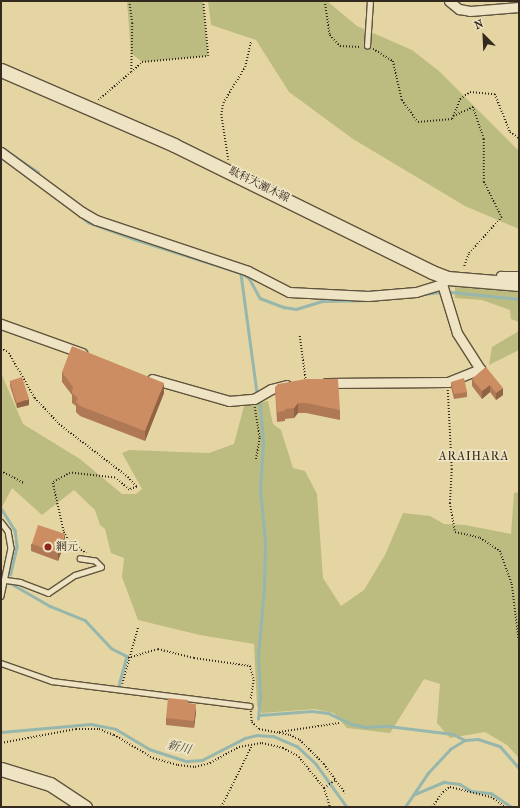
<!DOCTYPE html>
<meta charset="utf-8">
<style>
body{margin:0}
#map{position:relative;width:520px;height:808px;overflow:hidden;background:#e5d5a3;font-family:"IM FELL French Canon","Noto Serif JP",serif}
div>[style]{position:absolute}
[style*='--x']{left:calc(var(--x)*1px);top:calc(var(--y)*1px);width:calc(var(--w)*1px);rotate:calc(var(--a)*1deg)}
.green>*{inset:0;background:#bcbb80}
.stream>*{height:2.5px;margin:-1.25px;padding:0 1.25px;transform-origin:1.25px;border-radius:1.25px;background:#97b7ad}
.path>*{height:1.5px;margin-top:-0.75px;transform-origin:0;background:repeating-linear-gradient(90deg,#33291e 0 1px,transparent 0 3px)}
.roads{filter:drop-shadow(1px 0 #60543f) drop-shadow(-1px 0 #60543f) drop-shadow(0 1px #60543f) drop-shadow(0 -1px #60543f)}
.lane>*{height:4.5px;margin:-2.25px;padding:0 2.25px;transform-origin:2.25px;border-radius:2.25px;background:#eee4c3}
.street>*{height:9px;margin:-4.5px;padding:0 4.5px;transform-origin:4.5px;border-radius:4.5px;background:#eee4c3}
.secondary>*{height:13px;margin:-6.5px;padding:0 6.5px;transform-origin:6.5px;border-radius:6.5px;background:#eee4c3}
.wall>*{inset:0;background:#b07955}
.shaded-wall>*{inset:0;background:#906345}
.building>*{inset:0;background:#cd8d63;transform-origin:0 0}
.dots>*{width:11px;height:11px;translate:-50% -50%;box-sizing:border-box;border:2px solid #eee4c3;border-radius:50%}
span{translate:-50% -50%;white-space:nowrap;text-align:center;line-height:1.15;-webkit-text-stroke:3.5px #eee4c3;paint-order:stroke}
.street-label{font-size:11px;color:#33291e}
.poi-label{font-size:11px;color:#33291e}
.left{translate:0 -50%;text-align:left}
.neighbourhood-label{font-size:12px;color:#33291e;letter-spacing:1px}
.water-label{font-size:12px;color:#4c4c42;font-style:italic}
.frame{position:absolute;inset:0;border:2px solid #33291e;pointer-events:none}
.north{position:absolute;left:464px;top:16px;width:40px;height:40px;-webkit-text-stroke:3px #eee4c3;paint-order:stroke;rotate:336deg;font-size:11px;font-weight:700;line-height:16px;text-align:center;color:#33291e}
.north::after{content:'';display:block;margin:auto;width:14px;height:18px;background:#33291e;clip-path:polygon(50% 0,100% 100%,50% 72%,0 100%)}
</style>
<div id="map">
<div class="green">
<i style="clip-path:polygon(127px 1px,203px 1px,208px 56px,142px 62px,131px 53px)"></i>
<i style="clip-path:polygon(208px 1px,327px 1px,357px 26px,412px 50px,439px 71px,519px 151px,519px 229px,465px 206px,353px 139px,289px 92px,256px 40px,211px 25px)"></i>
<i style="clip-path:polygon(455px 283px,519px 290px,519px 322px,511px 319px,510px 310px,482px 300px,455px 298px)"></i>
<i style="clip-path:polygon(519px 331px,519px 350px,489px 365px,492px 347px)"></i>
<i style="clip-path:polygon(1px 373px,23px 424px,80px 459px,122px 494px,136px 494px,142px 489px,122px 453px,129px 450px,209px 453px,234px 444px,244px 406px,268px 401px,273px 424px,281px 430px,293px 468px,305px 471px,317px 494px,323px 578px,341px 606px,364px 590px,385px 555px,403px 513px,430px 516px,444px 524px,465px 525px,511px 534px,514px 493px,519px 492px,519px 758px,507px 745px,485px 732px,450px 738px,437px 723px,440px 684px,424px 679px,390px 733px,347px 728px,334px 713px,315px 709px,262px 713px,257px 706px,254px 644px,200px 635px,138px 620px,122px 577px,124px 558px,111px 553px,105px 529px,100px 525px,95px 510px,74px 490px,42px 515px,12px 488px,1px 509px)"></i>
</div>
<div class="stream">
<i style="--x:1;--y:147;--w:45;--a:34"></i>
<i style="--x:38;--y:172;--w:5;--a:90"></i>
<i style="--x:78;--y:214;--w:13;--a:39"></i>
<i style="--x:88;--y:222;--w:49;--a:20.3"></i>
<i style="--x:134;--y:239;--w:112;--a:17.6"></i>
<i style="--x:241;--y:273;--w:9;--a:32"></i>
<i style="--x:249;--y:278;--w:23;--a:61"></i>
<i style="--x:260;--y:298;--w:26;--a:21"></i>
<i style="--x:284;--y:307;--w:12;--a:9"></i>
<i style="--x:296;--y:309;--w:27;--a:-17"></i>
<i style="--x:322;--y:301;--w:54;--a:-1.1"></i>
<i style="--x:241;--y:274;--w:119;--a:82.3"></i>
<i style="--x:451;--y:292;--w:68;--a:5.9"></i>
<i style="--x:423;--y:294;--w:18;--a:-6"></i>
<i style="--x:1;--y:508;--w:26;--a:58"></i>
<i style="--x:15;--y:530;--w:17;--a:83"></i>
<i style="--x:17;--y:547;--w:28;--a:103"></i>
<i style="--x:12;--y:584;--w:44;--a:30.1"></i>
<i style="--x:50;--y:606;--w:38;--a:22"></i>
<i style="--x:85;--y:620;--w:38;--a:47"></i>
<i style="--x:111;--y:648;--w:18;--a:27"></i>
<i style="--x:127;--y:656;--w:31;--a:105"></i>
<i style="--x:259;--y:715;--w:53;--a:-4.3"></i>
<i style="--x:312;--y:711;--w:16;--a:7"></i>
<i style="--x:328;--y:713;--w:26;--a:25"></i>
<i style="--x:352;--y:724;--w:14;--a:12"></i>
<i style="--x:366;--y:727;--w:22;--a:-3"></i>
<i style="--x:388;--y:726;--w:65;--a:7"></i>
<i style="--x:453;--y:734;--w:13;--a:27"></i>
<i style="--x:258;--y:719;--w:23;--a:-85"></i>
<i style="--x:260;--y:696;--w:40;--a:-92.9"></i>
<i style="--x:258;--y:656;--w:68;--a:-85"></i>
<i style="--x:264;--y:588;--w:46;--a:-88.8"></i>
<i style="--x:265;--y:542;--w:53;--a:-95.4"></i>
<i style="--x:260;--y:489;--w:47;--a:-86.3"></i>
<i style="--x:263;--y:442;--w:37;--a:-95"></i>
<i style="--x:1;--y:732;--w:90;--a:-5.1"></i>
<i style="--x:91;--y:724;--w:25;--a:11"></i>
<i style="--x:116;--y:729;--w:39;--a:31"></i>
<i style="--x:149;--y:749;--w:40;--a:18"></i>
<i style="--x:187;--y:761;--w:15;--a:-4"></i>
<i style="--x:202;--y:760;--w:48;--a:-27.1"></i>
<i style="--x:245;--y:738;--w:12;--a:-14"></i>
<i style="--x:257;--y:735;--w:16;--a:4"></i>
<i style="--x:273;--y:736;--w:26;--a:23"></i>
<i style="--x:297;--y:746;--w:26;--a:43"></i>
<i style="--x:316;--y:764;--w:53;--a:54.2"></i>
<i style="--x:413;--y:795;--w:34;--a:-23"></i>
<i style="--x:444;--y:782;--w:16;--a:7"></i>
<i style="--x:460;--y:784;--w:13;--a:32"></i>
<i style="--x:471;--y:791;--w:20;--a:6"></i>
<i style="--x:491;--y:793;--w:25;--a:34"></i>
<i style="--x:405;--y:807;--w:40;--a:-56"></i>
<i style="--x:427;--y:774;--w:34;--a:-47"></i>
<i style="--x:450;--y:749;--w:17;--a:-31"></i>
<i style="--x:465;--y:740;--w:13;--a:-4"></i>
<i style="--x:478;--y:739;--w:23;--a:18"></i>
<i style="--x:500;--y:746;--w:29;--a:49"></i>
</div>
<div class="path">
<i style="--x:325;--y:1;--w:34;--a:82"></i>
<i style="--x:330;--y:35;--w:15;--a:48"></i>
<i style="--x:340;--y:46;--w:20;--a:3"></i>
<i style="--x:373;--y:49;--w:23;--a:31"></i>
<i style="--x:393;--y:61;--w:40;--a:77"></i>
<i style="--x:402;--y:100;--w:27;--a:54"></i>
<i style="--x:418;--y:122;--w:34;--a:-5"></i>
<i style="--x:452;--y:119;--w:22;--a:-68"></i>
<i style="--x:460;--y:99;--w:12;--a:-35"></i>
<i style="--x:470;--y:92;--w:25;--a:5"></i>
<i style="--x:495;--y:94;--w:41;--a:68.5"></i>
<i style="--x:510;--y:132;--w:11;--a:34"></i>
<i style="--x:131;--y:72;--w:15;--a:-42"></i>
<i style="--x:142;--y:62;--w:66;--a:-5.2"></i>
<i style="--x:208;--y:56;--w:55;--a:-95.2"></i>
<i style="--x:98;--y:100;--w:43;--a:-40.3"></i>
<i style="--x:131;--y:72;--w:49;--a:-88.8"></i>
<i style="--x:132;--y:23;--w:22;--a:-98"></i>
<i style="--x:453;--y:116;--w:22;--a:-24"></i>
<i style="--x:473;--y:107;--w:34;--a:71"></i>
<i style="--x:484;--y:139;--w:43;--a:90"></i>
<i style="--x:484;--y:182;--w:39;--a:63"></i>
<i style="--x:502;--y:217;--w:50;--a:131.7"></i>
<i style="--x:469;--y:254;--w:15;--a:110"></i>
<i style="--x:228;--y:160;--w:46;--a:-98.8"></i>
<i style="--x:221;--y:115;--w:12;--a:-81"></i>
<i style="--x:223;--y:103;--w:42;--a:-58.6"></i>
<i style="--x:245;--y:67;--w:26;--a:-77"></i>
<i style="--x:300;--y:336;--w:45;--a:82.4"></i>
<i style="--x:1;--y:348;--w:9;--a:32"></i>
<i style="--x:9;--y:353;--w:52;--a:60"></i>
<i style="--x:35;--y:398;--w:35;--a:47"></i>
<i style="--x:59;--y:424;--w:87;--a:37.5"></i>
<i style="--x:128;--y:477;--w:13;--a:48"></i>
<i style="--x:137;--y:487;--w:9;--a:159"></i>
<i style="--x:129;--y:490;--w:18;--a:-139"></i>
<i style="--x:115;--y:478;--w:45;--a:-173.7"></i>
<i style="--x:70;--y:473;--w:20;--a:150"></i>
<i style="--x:53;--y:483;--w:50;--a:77.3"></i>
<i style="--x:64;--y:532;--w:10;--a:61"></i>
<i style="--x:69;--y:541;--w:21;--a:35"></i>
<i style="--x:448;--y:390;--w:79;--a:87.1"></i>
<i style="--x:452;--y:469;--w:34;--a:93"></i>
<i style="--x:450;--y:503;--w:29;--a:80"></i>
<i style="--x:455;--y:532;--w:26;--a:13"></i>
<i style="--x:480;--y:538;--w:24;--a:33"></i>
<i style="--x:500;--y:551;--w:35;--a:70"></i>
<i style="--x:512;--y:584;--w:58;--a:83.1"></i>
<i style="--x:255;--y:407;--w:31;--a:81"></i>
<i style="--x:260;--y:438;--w:23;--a:100"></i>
<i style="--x:1;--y:471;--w:26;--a:28"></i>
<i style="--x:128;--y:658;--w:31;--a:-17"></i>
<i style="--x:158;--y:649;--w:37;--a:14"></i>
<i style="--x:194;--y:658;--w:57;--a:8.1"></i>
<i style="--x:250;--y:666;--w:15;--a:74"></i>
<i style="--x:254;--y:680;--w:20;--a:99"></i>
<i style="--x:122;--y:684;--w:59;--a:-74.3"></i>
<i style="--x:251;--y:711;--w:11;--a:85"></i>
<i style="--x:252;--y:722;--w:10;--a:45"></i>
<i style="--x:259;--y:729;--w:32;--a:11"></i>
<i style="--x:290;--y:735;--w:11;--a:27"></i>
<i style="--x:300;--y:740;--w:34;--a:45"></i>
<i style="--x:324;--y:764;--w:36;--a:54"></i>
<i style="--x:279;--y:732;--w:61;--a:-8.5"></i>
<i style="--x:1;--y:743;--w:76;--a:-10.6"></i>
<i style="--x:76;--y:729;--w:23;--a:0"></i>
<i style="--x:99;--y:729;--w:16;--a:22"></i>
<i style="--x:114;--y:735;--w:45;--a:30.5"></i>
<i style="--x:153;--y:758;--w:26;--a:16"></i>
<i style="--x:178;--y:765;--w:17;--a:7"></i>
<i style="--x:195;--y:767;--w:16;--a:-15"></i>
<i style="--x:210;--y:763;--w:33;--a:-29"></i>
<i style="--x:239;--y:747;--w:23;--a:-10"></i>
<i style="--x:262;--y:743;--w:22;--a:13"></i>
<i style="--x:283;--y:748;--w:18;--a:29"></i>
<i style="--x:299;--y:757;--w:40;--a:51"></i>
<i style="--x:324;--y:788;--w:20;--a:72"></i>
<i style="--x:324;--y:788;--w:14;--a:-36"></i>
<i style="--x:221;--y:807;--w:69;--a:-63.4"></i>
<i style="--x:432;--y:807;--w:19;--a:-54"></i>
<i style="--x:443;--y:792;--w:9;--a:-36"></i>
<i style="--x:450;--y:787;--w:42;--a:13.7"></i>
<i style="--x:491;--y:797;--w:18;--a:34"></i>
</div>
<div class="roads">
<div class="lane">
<i style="--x:367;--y:46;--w:45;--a:-86.2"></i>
<i style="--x:1;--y:522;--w:11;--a:52"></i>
<i style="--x:8;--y:531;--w:17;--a:80"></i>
<i style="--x:11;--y:548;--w:49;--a:101.8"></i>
<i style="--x:6;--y:580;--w:14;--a:8"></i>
<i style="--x:20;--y:582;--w:30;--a:21"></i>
<i style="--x:48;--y:593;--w:32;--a:-34"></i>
<i style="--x:75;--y:575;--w:27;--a:-17"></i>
<i style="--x:101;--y:567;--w:8;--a:-135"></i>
<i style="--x:95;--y:561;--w:15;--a:-172"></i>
<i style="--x:1;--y:663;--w:54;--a:19.4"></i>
<i style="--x:52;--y:681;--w:199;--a:7.2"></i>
</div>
<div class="street">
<i style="--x:449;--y:1;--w:13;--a:39"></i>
<i style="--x:459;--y:9;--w:11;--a:10"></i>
<i style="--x:470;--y:11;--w:49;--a:-4.7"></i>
<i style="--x:1;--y:152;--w:101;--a:36.5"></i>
<i style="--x:82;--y:212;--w:16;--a:30"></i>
<i style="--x:96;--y:220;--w:160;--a:18.5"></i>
<i style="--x:248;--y:271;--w:46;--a:27.1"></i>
<i style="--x:289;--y:292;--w:79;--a:2.9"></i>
<i style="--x:368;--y:296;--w:48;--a:-4.8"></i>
<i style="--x:416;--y:292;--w:27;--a:-17"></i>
<i style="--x:442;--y:284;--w:4;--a:-45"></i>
<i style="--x:498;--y:282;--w:7;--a:-63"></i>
<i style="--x:501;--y:276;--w:18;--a:0"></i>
<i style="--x:1;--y:324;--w:86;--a:19.7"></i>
<i style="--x:152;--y:379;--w:80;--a:15.9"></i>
<i style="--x:229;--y:401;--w:25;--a:-5"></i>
<i style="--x:254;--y:399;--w:20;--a:-30"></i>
<i style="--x:271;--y:389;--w:16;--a:-14"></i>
<i style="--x:326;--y:383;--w:122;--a:-0.5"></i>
<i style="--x:448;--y:382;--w:35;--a:-22"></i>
<i style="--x:480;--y:369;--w:43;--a:-122.6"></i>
<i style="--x:457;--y:333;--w:51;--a:-107"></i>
</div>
<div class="secondary">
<i style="--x:1;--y:70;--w:189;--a:23.4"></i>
<i style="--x:174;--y:145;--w:288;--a:26.2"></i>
<i style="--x:432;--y:272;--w:17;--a:21"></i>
<i style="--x:448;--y:278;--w:71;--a:4.8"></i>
<i style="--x:1;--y:769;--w:51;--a:17"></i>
<i style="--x:50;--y:784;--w:42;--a:33.3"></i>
</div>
</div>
<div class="wall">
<i style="clip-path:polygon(486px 367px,503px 395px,496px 400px,490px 392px,482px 399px,472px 386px,472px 379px)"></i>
<i style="clip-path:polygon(62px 372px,164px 393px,145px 441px,80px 416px,76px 412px,76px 406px,72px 403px,72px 395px,62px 382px)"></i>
<i style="clip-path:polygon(10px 381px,29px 405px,17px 408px,10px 386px)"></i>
<i style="clip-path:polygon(451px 382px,467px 392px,467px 397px,454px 399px,451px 387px)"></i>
<i style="clip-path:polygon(275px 387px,340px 410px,340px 420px,306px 413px,298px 413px,294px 418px,285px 419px,285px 421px,277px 422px)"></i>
<i style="clip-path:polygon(65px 542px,58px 561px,31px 551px,31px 544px)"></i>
<i style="clip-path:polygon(188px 703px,196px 712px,194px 728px,166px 725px,166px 718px)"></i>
</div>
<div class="shaded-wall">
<i style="clip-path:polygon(164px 383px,164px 393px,145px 441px,145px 431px)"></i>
<i style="clip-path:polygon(490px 385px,490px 392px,482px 399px,482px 391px)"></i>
<i style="clip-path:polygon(503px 388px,503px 395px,496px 400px,496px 393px)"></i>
<i style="clip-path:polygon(29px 399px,29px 405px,17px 408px,17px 403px)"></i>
<i style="clip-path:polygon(298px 403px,298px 413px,294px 418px,294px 408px)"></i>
<i style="clip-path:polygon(65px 534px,65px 542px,58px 561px,58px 554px)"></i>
<i style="clip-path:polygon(196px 704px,196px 712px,194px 728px,194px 721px)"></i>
</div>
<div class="building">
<i style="clip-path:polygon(72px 346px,164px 383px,145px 431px,80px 406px,76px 402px,78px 398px,72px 393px,73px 387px,62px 372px)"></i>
<i style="clip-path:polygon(486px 367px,503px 388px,496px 393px,490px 385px,482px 391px,472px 379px)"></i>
<i style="left:22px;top:377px;width:23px;height:13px;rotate:72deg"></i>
<i style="clip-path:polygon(464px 378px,467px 392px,454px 394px,451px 382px)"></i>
<i style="clip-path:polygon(306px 379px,338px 379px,340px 410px,306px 403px,298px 403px,294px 408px,285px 409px,285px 411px,277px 412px,275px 387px,278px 384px)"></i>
<i style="left:38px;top:525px;width:28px;height:20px;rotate:18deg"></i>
<i style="clip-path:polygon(168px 698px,188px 700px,188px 703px,196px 704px,194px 721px,166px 718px)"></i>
</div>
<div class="dots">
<i style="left:48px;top:547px;background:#8f2418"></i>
</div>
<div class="street-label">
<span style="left:259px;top:185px;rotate:26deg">駄科大瀬木線</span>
</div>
<div class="poi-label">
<span class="left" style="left:56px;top:547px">網元</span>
</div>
<div class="neighbourhood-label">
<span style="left:474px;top:457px">ARAIHARA</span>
</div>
<div class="water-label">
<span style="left:179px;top:748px;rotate:13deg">新川</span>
</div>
<div class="frame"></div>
<div class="north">N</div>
</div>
